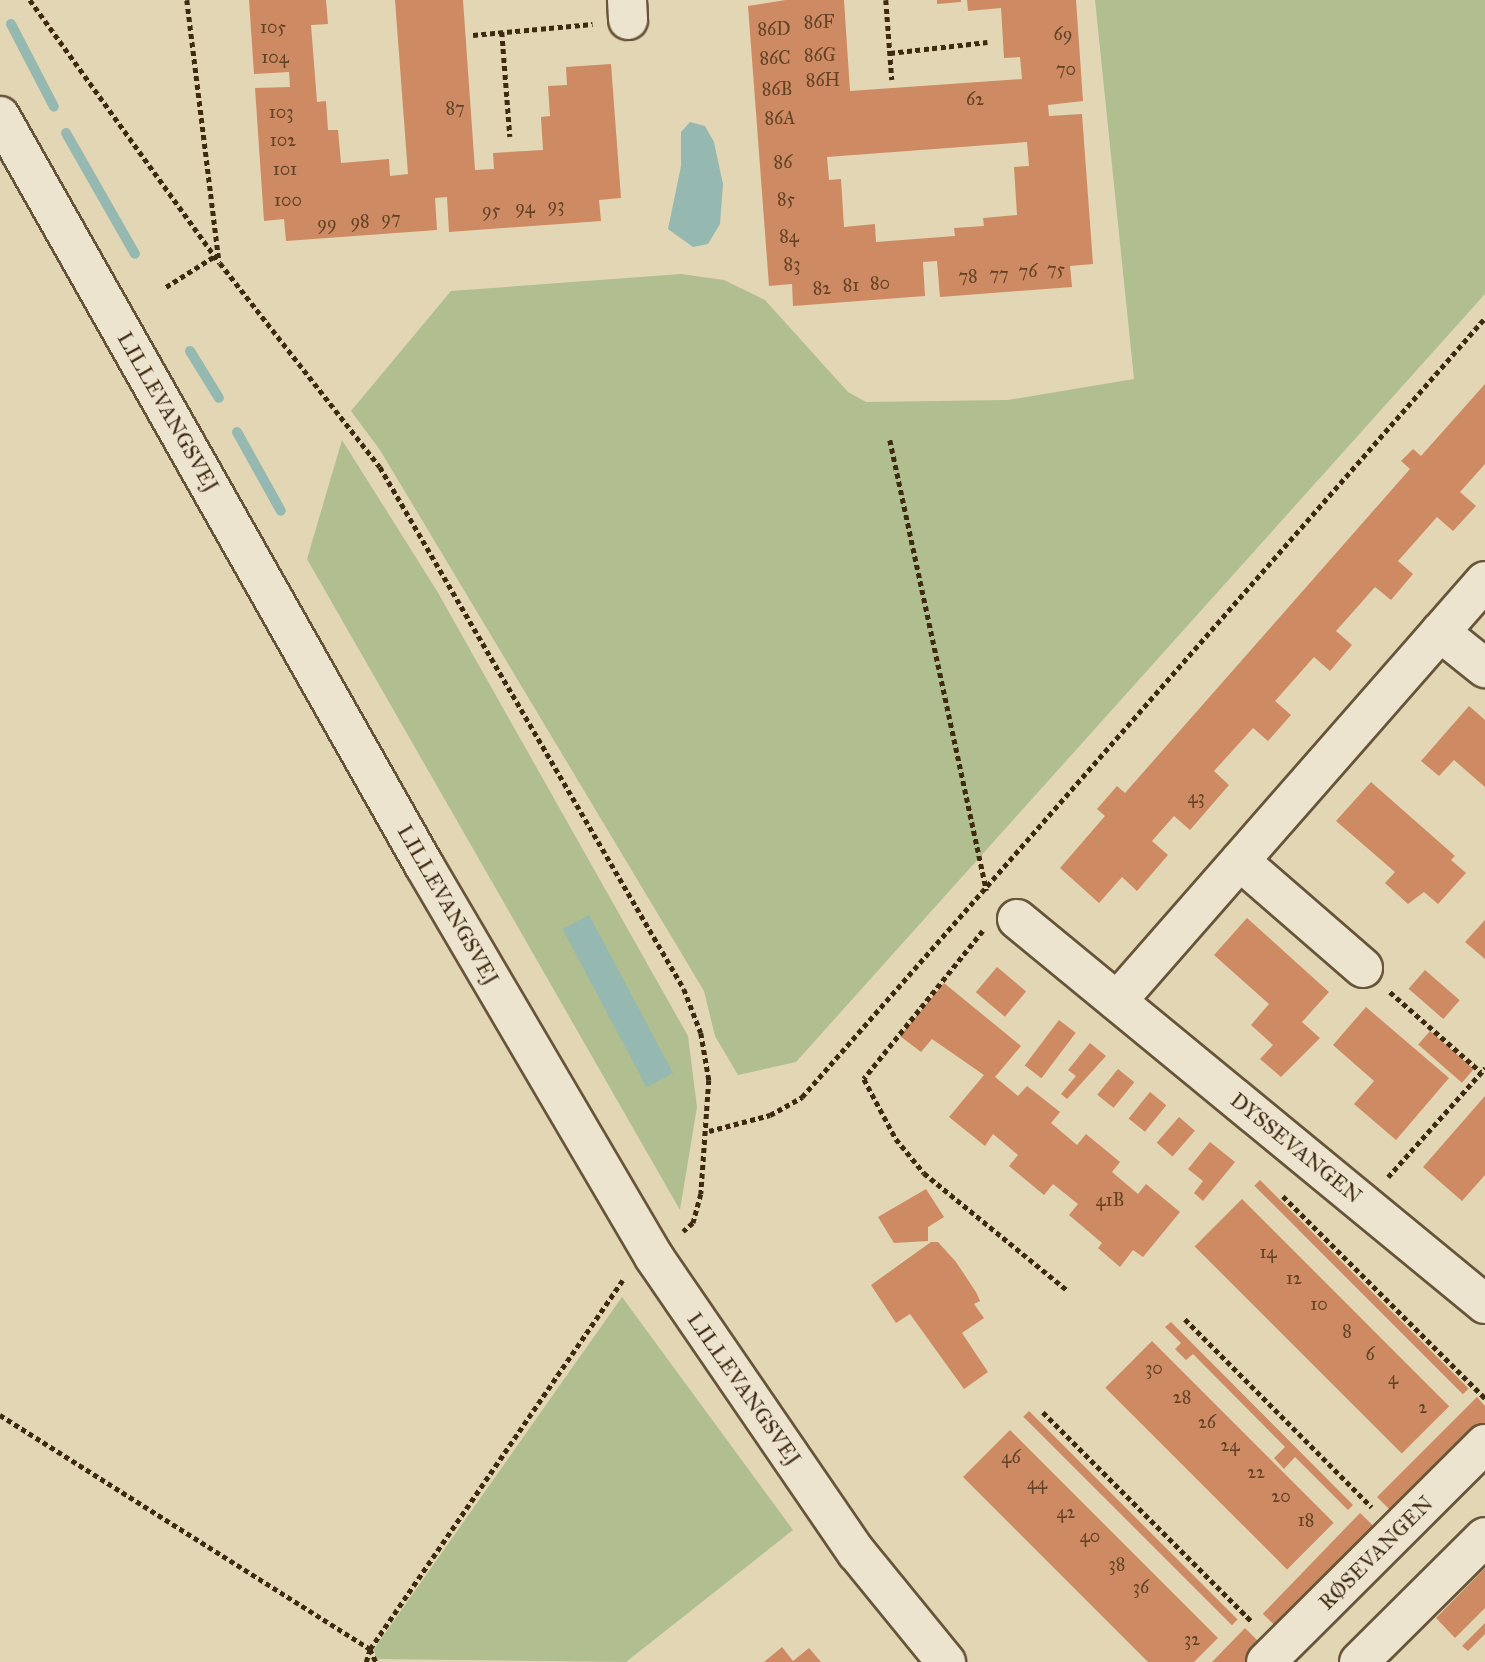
<!DOCTYPE html>
<meta charset="utf-8">
<style>
body{margin:0}
#map{position:relative;width:1485px;height:1662px;overflow:hidden;background:#e3d6b5;font-family:"IM FELL Great Primer",serif}
div>[style]{position:absolute}
[style*='--x']{left:calc(var(--x)*1px);top:calc(var(--y)*1px);width:calc(var(--w)*1px);rotate:calc(var(--a)*1deg)}
.green>*{inset:0;background:#b0be90}
.water>*{inset:0;background:#95b9b0;transform-origin:0 0}
.stream>*{height:10px;margin:-5px;padding:0 5px;transform-origin:5px;border-radius:5px;background:#95b9b0}
.building>*{inset:0;background:#cd8a63;transform-origin:0 0}
.path>*{height:4.5px;margin-top:-2.25px;transform-origin:0;background:repeating-linear-gradient(90deg,#3e2a10 0 5px,transparent 0 8.5px)}
.roads{filter:drop-shadow(2px 0 #675539) drop-shadow(-2px 0 #675539) drop-shadow(0 2px #675539) drop-shadow(0 -2px #675539)}
.minor>*{height:38px;margin:-19px;padding:0 19px;transform-origin:19px;border-radius:19px;background:#ede4cf}
span{translate:-50% -50%;white-space:nowrap;text-align:center;line-height:1.15;-webkit-text-stroke:7px #ede4cf;paint-order:stroke}
.number-label{font-size:18px;color:#624225}
.number-label span{-webkit-text-stroke-width:0}
.street-label{font-size:21px;color:#3e2a10}
</style>
<div id="map">
<div class="green">
<i style="clip-path:polygon(1095px 0,1485px 0,1485px 294px,796px 1062px,738px 1075px,715px 1036px,704px 991px,380px 450px,351px 411px,451px 291px,681px 274px,724px 280px,765px 300px,848px 392px,866px 402px,1008px 400px,1134px 379px)"></i>
<i style="clip-path:polygon(342px 440px,437px 591px,688px 1036px,697px 1107px,680px 1210px,307px 559px)"></i>
<i style="clip-path:polygon(622px 1297px,793px 1530px,626px 1662px,376px 1659px,374px 1649px)"></i>
</div>
<div class="water">
<i style="clip-path:polygon(690px 122px,705px 126px,714px 142px,723px 184px,720px 224px,708px 244px,693px 247px,668px 229px,681px 166px,681px 132px)"></i>
<i style="left:589px;top:915px;width:179px;height:30px;rotate:62deg"></i>
</div>
<div class="stream">
<i style="--x:11;--y:24;--w:93;--a:62.6"></i>
<i style="--x:66;--y:133;--w:139;--a:60.3"></i>
<i style="--x:190;--y:351;--w:55;--a:58.3"></i>
<i style="--x:237;--y:432;--w:90;--a:60.9"></i>
</div>
<div class="building">
<i style="clip-path:polygon(249px 0,326px 0,328px 24px,311px 25px,317px 102px,326px 101px,328px 130px,338px 130px,341px 163px,389px 159px,390px 176px,408px 174px,395px 0,463px 0,475px 170px,494px 169px,493px 153px,543px 150px,541px 117px,550px 116px,548px 86px,567px 85px,566px 67px,611px 64px,621px 198px,599px 200px,601px 221px,449px 232px,447px 197px,435px 198px,437px 230px,286px 241px,284px 219px,264px 221px,255px 88px,290px 87px,289px 72px,254px 74px)"></i>
<i style="clip-path:polygon(evenodd,786px 0,844px 0,850px 91px,1022px 79px,1020px 57px,1004px 58px,1001px 8px,968px 11px,967px 0,1076px 0,1083px 101px,1048px 105px,1049px 116px,1082px 114px,1093px 264px,1070px 266px,1072px 287px,940px 297px,937px 261px,923px 262px,925px 296px,793px 306px,792px 284px,769px 286px,748px 6px,786px 0,1027px 142px,1029px 166px,1014px 167px,1017px 215px,983px 218px,984px 226px,954px 228px,955px 236px,876px 242px,875px 224px,844px 227px,841px 179px,829px 180px,827px 157px,1027px 142px)"></i>
<i style="clip-path:polygon(937px 0,961px 0,961px 2px,937px 4px)"></i>
<i style="clip-path:polygon(1485px 384px,1485px 464px,1460px 492px,1476px 506px,1453px 531px,1437px 517px,1398px 561px,1413px 574px,1391px 600px,1375px 587px,1336px 631px,1352px 645px,1330px 671px,1314px 657px,1275px 701px,1291px 715px,1268px 741px,1253px 728px,1214px 771px,1229px 785px,1190px 830px,1174px 816px,1152px 841px,1168px 855px,1137px 891px,1122px 877px,1099px 903px,1060px 868px,1105px 816px,1097px 809px,1117px 786px,1125px 793px,1410px 469px,1401px 461px,1413px 449px,1421px 456px)"></i>
<i style="clip-path:polygon(1469px 706px,1485px 720px,1485px 787px,1454px 760px,1439px 776px,1421px 761px)"></i>
<i style="clip-path:polygon(1371px 782px,1455px 856px,1451px 860px,1466px 873px,1438px 904px,1424px 892px,1408px 904px,1385px 883px,1395px 872px,1336px 821px)"></i>
<i style="clip-path:polygon(1247px 918px,1329px 992px,1302px 1022px,1320px 1038px,1281px 1077px,1260px 1059px,1273px 1045px,1251px 1025px,1269px 1004px,1214px 955px)"></i>
<i style="clip-path:polygon(1485px 920px,1485px 959px,1465px 942px)"></i>
<i style="left:997px;top:967px;width:38px;height:33px;rotate:40deg"></i>
<i style="left:1425px;top:970px;width:46px;height:25px;rotate:41deg"></i>
<i style="clip-path:polygon(944px 983px,1021px 1046px,995px 1077px,1018px 1096px,1027px 1086px,1060px 1112px,1051px 1123px,1077px 1145px,1086px 1134px,1120px 1162px,1112px 1172px,1138px 1194px,1146px 1184px,1180px 1212px,1143px 1257px,1133px 1250px,1120px 1267px,1098px 1248px,1102px 1243px,1069px 1215px,1078px 1204px,1053px 1184px,1044px 1195px,1009px 1166px,1018px 1155px,993px 1134px,985px 1146px,949px 1117px,984px 1075px,932px 1039px,921px 1052px,900px 1036px)"></i>
<i style="clip-path:polygon(1366px 1007px,1449px 1078px,1396px 1140px,1354px 1104px,1374px 1081px,1333px 1045px)"></i>
<i style="left:1059px;top:1020px;width:21px;height:57px;rotate:37deg"></i>
<i style="left:1430px;top:1031px;width:58px;height:18px;rotate:41deg"></i>
<i style="clip-path:polygon(1090px 1043px,1106px 1056px,1067px 1099px,1061px 1094px,1076px 1076px,1068px 1070px)"></i>
<i style="left:1118px;top:1069px;width:21px;height:33px;rotate:39deg"></i>
<i style="left:1150px;top:1092px;width:21px;height:34px;rotate:39deg"></i>
<i style="clip-path:polygon(1485px 1096px,1485px 1175px,1462px 1201px,1423px 1167px)"></i>
<i style="left:1179px;top:1117px;width:21px;height:34px;rotate:41deg"></i>
<i style="clip-path:polygon(1210px 1142px,1235px 1162px,1203px 1201px,1194px 1193px,1203px 1181px,1188px 1169px)"></i>
<i style="left:1260px;top:1180px;width:295px;height:8px;rotate:45deg"></i>
<i style="clip-path:polygon(926px 1189px,944px 1217px,928px 1227px,928px 1241px,894px 1243px,878px 1217px)"></i>
<i style="left:1242px;top:1199px;width:293px;height:67px;rotate:45deg"></i>
<i style="clip-path:polygon(931px 1242px,938px 1242px,956px 1262px,976px 1292px,980px 1301px,974px 1304px,984px 1318px,962px 1333px,988px 1372px,964px 1389px,910px 1314px,896px 1323px,871px 1285px)"></i>
<i style="clip-path:polygon(1171px 1322px,1353px 1505px,1348px 1510px,1295px 1457px,1284px 1469px,1274px 1458px,1285px 1447px,1193px 1354px,1186px 1360px,1175px 1349px,1181px 1343px,1165px 1327px)"></i>
<i style="left:1152px;top:1341px;width:257px;height:66px;rotate:45deg"></i>
<i style="clip-path:polygon(1477px 1397px,1485px 1406px,1485px 1429px,1397px 1517px,1377px 1497px)"></i>
<i style="left:1029px;top:1411px;width:295px;height:8px;rotate:45deg"></i>
<i style="clip-path:polygon(1010px 1430px,1218px 1638px,1194px 1662px,1148px 1662px,963px 1477px)"></i>
<i style="left:1360px;top:1513px;width:29px;height:140px;rotate:44deg"></i>
<i style="clip-path:polygon(1485px 1568px,1485px 1608px,1455px 1638px,1436px 1618px)"></i>
<i style="clip-path:polygon(1485px 1623px,1485px 1634px,1468px 1651px,1462px 1646px)"></i>
<i style="clip-path:polygon(1245px 1628px,1265px 1648px,1250px 1662px,1212px 1662px)"></i>
<i style="clip-path:polygon(782px 1647px,793px 1661px,809px 1648px,821px 1662px,764px 1662px)"></i>
</div>
<div class="path">
<i style="--x:30;--y:0;--w:324;--a:54.2"></i>
<i style="--x:220;--y:263;--w:259;--a:51.9"></i>
<i style="--x:380;--y:467;--w:604;--a:59.78"></i>
<i style="--x:684;--y:989;--w:47;--a:68.9"></i>
<i style="--x:701;--y:1033;--w:48;--a:80.3"></i>
<i style="--x:709;--y:1080;--w:114;--a:94"></i>
<i style="--x:701;--y:1194;--w:30;--a:105"></i>
<i style="--x:693;--y:1223;--w:13;--a:138"></i>
<i style="--x:187;--y:0;--w:262;--a:83"></i>
<i style="--x:886;--y:0;--w:80;--a:85.7"></i>
<i style="--x:502;--y:32;--w:105;--a:85.6"></i>
<i style="--x:473;--y:35;--w:120;--a:-5.3"></i>
<i style="--x:890;--y:53;--w:98;--a:-6.5"></i>
<i style="--x:166;--y:287;--w:58;--a:-32.3"></i>
<i style="--x:890;--y:440;--w:461;--a:77.9"></i>
<i style="--x:983;--y:931;--w:190;--a:128.8"></i>
<i style="--x:864;--y:1079;--w:68;--a:61.9"></i>
<i style="--x:896;--y:1139;--w:44;--a:50.5"></i>
<i style="--x:924;--y:1173;--w:185;--a:39.3"></i>
<i style="--x:1390;--y:992;--w:121;--a:41.3"></i>
<i style="--x:709;--y:1131;--w:63;--a:-14.7"></i>
<i style="--x:770;--y:1115;--w:37;--a:-29"></i>
<i style="--x:802;--y:1097;--w:1036;--a:-48.76"></i>
<i style="--x:1388;--y:1177;--w:146;--a:-48.3"></i>
<i style="--x:1283;--y:1196;--w:286;--a:45"></i>
<i style="--x:1185;--y:1319;--w:265;--a:45.2"></i>
<i style="--x:1043;--y:1412;--w:296;--a:45.1"></i>
<i style="--x:0;--y:1415;--w:438;--a:32.3"></i>
<i style="--x:370;--y:1649;--w:447;--a:-55.6"></i>
<i style="--x:370;--y:1649;--w:14;--a:65"></i>
<i style="--x:366;--y:1662;--w:14;--a:-73"></i>
</div>
<div class="roads">
<div class="minor">
<i style="--x:627;--y:0;--w:20;--a:87"></i>
<i style="--x:0;--y:116;--w:861;--a:60.49"></i>
<i style="--x:424;--y:865;--w:454;--a:59.6"></i>
<i style="--x:654;--y:1257;--w:359;--a:55.6"></i>
<i style="--x:857;--y:1553;--w:141;--a:50.8"></i>
<i style="--x:1440;--y:632;--w:58;--a:38.7"></i>
<i style="--x:1240;--y:861;--w:163;--a:41"></i>
<i style="--x:1017;--y:919;--w:606;--a:39.44"></i>
<i style="--x:1117;--y:1001;--w:558;--a:-48.78"></i>
<i style="--x:1266;--y:1662;--w:309;--a:-44.9"></i>
<i style="--x:1359;--y:1662;--w:177;--a:-44.8"></i>
</div>
</div>
<div class="number-label">
<span style="left:819px;top:22px">86F</span>
<span style="left:273px;top:27px">105</span>
<span style="left:774px;top:29px">86D</span>
<span style="left:1063px;top:34px">69</span>
<span style="left:820px;top:55px">86G</span>
<span style="left:275px;top:57px">104</span>
<span style="left:775px;top:58px">86C</span>
<span style="left:1066px;top:69px">70</span>
<span style="left:823px;top:80px">86H</span>
<span style="left:777px;top:89px">86B</span>
<span style="left:975px;top:99px">62</span>
<span style="left:455px;top:108px">87</span>
<span style="left:281px;top:112px">103</span>
<span style="left:780px;top:118px">86A</span>
<span style="left:283px;top:140px">102</span>
<span style="left:783px;top:162px">86</span>
<span style="left:285px;top:169px">101</span>
<span style="left:786px;top:199px">85</span>
<span style="left:288px;top:200px">100</span>
<span style="left:556px;top:205px">93</span>
<span style="left:525px;top:207px">94</span>
<span style="left:491px;top:210px">95</span>
<span style="left:391px;top:218px">97</span>
<span style="left:360px;top:221px">98</span>
<span style="left:327px;top:223px">99</span>
<span style="left:789px;top:236px">84</span>
<span style="left:792px;top:264px">83</span>
<span style="left:1056px;top:269px">75</span>
<span style="left:1028px;top:271px">76</span>
<span style="left:999px;top:274px">77</span>
<span style="left:968px;top:276px">78</span>
<span style="left:880px;top:283px">80</span>
<span style="left:851px;top:285px">81</span>
<span style="left:822px;top:288px">82</span>
<span style="left:1196px;top:797px">43</span>
<span style="left:1110px;top:1200px">41B</span>
<span style="left:1268px;top:1252px">14</span>
<span style="left:1294px;top:1278px">12</span>
<span style="left:1319px;top:1304px">10</span>
<span style="left:1347px;top:1331px">8</span>
<span style="left:1370px;top:1354px">6</span>
<span style="left:1154px;top:1368px">30</span>
<span style="left:1393px;top:1378px">4</span>
<span style="left:1182px;top:1397px">28</span>
<span style="left:1423px;top:1407px">2</span>
<span style="left:1207px;top:1422px">26</span>
<span style="left:1230px;top:1445px">24</span>
<span style="left:1011px;top:1457px">46</span>
<span style="left:1256px;top:1472px">22</span>
<span style="left:1037px;top:1483px">44</span>
<span style="left:1281px;top:1496px">20</span>
<span style="left:1066px;top:1512px">42</span>
<span style="left:1306px;top:1520px">18</span>
<span style="left:1090px;top:1536px">40</span>
<span style="left:1117px;top:1564px">38</span>
<span style="left:1141px;top:1587px">36</span>
<span style="left:1192px;top:1639px">32</span>
</div>
<div class="street-label">
<span style="left:168px;top:412px;rotate:60deg">LILLEVANGSVEJ</span>
<span style="left:448px;top:905px;rotate:60deg">LILLEVANGSVEJ</span>
<span style="left:1296px;top:1148px;rotate:39deg">DYSSEVANGEN</span>
<span style="left:744px;top:1389px;rotate:55deg">LILLEVANGSVEJ</span>
<span style="left:1376px;top:1553px;rotate:-45deg">RØSEVANGEN</span>
</div>
</div>
